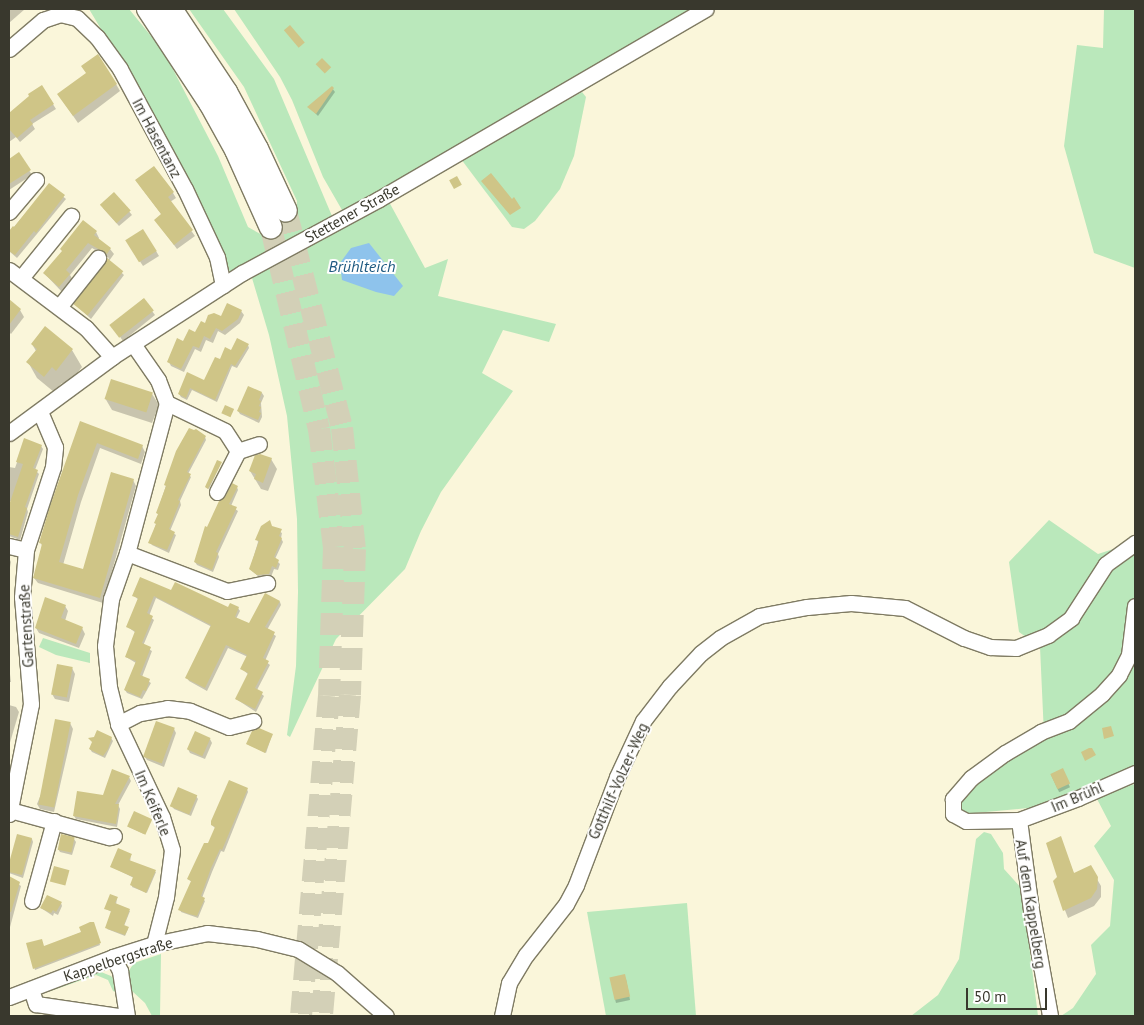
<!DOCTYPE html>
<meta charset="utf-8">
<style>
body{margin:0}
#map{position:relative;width:1144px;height:1025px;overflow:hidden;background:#faf6da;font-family:"PT Sans",sans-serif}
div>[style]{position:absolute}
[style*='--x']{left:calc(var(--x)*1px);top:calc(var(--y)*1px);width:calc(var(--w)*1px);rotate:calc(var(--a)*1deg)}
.green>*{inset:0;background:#bae8bb}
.water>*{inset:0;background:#8ec3ec}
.shadow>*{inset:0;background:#0003;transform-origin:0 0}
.building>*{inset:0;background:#cfc587;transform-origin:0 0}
.highway-tunnel>*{height:22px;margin-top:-11px;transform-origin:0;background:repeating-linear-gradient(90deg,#d3d0b7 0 22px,transparent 0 33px)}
.roads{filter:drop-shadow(1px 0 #7f7b63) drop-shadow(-1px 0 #7f7b63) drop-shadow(0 1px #7f7b63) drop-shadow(0 -1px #7f7b63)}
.minor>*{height:15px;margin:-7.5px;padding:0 7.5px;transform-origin:7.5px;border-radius:7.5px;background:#fff}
.highway>*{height:22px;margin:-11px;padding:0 11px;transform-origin:11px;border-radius:11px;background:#fff}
span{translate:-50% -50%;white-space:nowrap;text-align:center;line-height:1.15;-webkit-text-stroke:4px #fff;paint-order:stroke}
.street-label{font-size:15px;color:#39382d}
.water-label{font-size:16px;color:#1d5980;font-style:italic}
.frame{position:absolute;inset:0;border:10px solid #39382d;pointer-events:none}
.scale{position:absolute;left:966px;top:988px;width:81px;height:22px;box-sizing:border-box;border:2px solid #39382d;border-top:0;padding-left:6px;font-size:15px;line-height:18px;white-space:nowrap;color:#39382d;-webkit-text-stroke:4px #fff;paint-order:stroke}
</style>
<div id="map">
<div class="green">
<i style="clip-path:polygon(89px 9px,129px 9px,164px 52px,218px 156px,248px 227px,264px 236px,296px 223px,297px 201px,244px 87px,189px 9px,223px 9px,274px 79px,332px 216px,231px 274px,177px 156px)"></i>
<i style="clip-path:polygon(234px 9px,701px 9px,379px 195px,342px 210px,323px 177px,292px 100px,280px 77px)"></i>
<i style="clip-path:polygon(1104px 9px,1135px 9px,1135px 268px,1094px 253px,1064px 146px,1077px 45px,1103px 48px)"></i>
<i style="clip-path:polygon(582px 92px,586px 97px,574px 156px,560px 189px,535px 221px,524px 229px,512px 227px,461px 159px)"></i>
<i style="clip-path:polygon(388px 200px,425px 268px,448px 259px,438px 296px,556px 324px,549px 342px,503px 330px,482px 373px,513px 391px,441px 492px,421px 531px,405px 569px,336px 639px,290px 737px,287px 735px,296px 666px,298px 592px,297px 519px,287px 416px,269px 335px,252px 278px,341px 225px)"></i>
<i style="clip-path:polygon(1049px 520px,1098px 554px,1135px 542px,1135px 771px,1041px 810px,1028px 808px,964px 814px,957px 809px,956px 801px,975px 781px,1044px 735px,1040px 647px,1019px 632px,1009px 562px)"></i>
<i style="clip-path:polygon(43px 638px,90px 653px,90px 663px,56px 655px,39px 647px)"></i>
<i style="clip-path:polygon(1135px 784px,1135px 1016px,1061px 1016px,1073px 1008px,1096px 974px,1091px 945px,1110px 926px,1114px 880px,1094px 846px,1111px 826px,1096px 797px)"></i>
<i style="clip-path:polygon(984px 832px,991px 834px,1003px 853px,1004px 869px,1022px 889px,1038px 1016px,911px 1016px,938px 995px,959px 959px,976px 839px)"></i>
<i style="clip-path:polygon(687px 903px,696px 1016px,606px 1016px,587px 912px)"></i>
<i style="clip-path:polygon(161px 954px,160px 1016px,152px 1016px,145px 1003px,132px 991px,128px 972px,134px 963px)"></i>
<i style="clip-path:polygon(96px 970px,111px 976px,115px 981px,116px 992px,113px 991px,108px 980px,96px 975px,48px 992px,47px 990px)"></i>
</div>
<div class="water">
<i style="clip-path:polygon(369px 243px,403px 286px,394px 296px,376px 292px,342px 280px,340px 263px,351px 248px)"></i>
</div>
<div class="shadow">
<i style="clip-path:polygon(9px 9px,25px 9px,9px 23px)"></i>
<i style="clip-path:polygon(116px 84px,120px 91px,78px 123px,58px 94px)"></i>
<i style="clip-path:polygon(42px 87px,56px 109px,32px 124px,35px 129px,20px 142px,16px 137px,9px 142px,9px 115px)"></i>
<i style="clip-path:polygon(332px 88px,335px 92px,318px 116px,309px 107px)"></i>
<i style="clip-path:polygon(19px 154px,32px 175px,9px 190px,9px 160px)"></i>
<i style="clip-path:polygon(49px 185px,66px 199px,17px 258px,9px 251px,9px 233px)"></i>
<i style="clip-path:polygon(140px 186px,173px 193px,176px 198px,170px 202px,195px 236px,177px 249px,159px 225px,162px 215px)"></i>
<i style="clip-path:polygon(114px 193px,132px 215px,119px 226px,103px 208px)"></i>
<i style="clip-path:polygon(96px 232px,99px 238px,98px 240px,110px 249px,114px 254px,109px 261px,124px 275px,91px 319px,75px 304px,109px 258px,92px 248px,70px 275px,73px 280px,62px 292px,44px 273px)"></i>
<i style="clip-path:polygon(130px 246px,156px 251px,159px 256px,143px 266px)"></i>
<i style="clip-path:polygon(143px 299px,155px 315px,123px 341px,113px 327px)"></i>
<i style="clip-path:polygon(9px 301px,20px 310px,24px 317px,11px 334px,9px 332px)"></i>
<i style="clip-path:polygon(241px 311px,244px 315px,240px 323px,225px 335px,218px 331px,213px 343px,206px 340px,201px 352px,195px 349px,184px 372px,171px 366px,169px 362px,183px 343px,205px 324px)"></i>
<i style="clip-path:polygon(45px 328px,72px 350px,82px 367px,66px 387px,62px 383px,54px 392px,37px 378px,28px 362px,36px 351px,32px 344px)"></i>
<i style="clip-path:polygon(248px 345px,249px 348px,237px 368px,232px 366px,217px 402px,192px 390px,187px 400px,181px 397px,179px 394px,188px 374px,205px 382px,220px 360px,232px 352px)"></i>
<i style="clip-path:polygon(249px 388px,262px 393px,264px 396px,261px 403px,262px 417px,259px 423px,240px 414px,238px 411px)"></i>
<i style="clip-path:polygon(152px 394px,159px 405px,152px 423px,112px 410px,105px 398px)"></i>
<i style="clip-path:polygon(81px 422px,142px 446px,145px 452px,141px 464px,100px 448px,81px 502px,63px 565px,83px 571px,133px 480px,136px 486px,103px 603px,38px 583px,34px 578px,42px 546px,41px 543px)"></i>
<i style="clip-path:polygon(205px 437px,206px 440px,188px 474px,191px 477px,180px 501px,181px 505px,170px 531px,176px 535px,169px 553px,152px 545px,150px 542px,159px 515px,157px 513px,177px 452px)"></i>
<i style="clip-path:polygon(25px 440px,41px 446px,43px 449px,35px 470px,39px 474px,27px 509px,28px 512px,20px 540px,9px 536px,9px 509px,11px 501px,9px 501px,9px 467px,15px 468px)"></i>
<i style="clip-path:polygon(271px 459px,277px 469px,268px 491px,261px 489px,250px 471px)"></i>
<i style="clip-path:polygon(221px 463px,209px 489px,207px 488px,206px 487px)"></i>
<i style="clip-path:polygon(237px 487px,238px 490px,231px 506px,238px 511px,218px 554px,219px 557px,213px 572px,197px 565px,195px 562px,208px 528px)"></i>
<i style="clip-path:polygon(272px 527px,282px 533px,281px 538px,283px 542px,275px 559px,280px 564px,278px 570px,274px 569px,271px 577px,260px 578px,250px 569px,258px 542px,257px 539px)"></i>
<i style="clip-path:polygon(9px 558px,11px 562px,9px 573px)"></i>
<i style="clip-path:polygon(172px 592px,229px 608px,238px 608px,240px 611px,236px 619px,250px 625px,265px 595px,280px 602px,281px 605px,267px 630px,276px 636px,265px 661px,270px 665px,257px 690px,264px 696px,256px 712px,236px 699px,249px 675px,242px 669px,248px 657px,228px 648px,207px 691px,189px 681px,187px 678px,212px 627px,156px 598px,149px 616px,154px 620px,143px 646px,152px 651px,142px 677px,151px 683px,142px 699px,127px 693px,125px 690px,136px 663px,126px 657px,136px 633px,128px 627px,139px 600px,134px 596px)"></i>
<i style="clip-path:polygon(65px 606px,68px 611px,65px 621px,82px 628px,85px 634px,79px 648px,39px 633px,36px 628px)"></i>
<i style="clip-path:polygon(9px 666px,11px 682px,9px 682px)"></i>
<i style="clip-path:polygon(72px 668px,75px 674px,69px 702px,55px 699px,52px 694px)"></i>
<i style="clip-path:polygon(9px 705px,16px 707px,19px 712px,9px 746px)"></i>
<i style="clip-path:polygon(70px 723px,73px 729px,54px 812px,40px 809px,37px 804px)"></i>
<i style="clip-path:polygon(174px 729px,176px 733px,164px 767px,147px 760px,145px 757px)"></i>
<i style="clip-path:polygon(272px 735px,266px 753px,247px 744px)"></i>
<i style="clip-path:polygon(111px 738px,113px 741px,105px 758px,92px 752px,90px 749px)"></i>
<i style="clip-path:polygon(210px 739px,212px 743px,205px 759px,190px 753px,188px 749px)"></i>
<i style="left:1062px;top:770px;width:19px;height:12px;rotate:65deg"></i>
<i style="clip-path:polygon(129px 777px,131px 781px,118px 805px,120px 809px,117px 827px,76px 819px,74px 816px)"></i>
<i style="clip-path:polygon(247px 789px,248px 792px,224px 852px,221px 851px,212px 872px,202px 898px,205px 901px,198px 918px,181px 912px,180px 909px,192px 882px,188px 879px,209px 844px,216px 829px,212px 825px)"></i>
<i style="clip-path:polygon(196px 796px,198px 799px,191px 816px,174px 809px,172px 806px)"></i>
<i style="clip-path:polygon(151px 820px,144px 834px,129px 827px)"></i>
<i style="clip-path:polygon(18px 835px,32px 839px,33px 842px,23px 878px,9px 873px)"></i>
<i style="clip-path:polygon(1060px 838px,1074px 874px,1090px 867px,1101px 886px,1101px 897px,1094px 906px,1068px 918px,1054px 882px,1058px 877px)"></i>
<i style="clip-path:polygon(74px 839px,76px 842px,72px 855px,60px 852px,58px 849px)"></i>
<i style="clip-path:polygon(131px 855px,130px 862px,156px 872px,147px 893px,132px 887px,134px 878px,112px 867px)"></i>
<i style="clip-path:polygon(9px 878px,21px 886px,9px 931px)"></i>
<i style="clip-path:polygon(117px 898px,116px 905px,130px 911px,124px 926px,128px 929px,125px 936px,107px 929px,112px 912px,106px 909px)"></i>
<i style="clip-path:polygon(61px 903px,62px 906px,58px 915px,54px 913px,53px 916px,41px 908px)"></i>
<i style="clip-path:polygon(93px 924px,100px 945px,35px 970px,27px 944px,44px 947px,82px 932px)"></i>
<i style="clip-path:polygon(626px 979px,630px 1000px,616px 1003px,615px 999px)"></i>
</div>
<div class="building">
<i style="left:290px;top:25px;width:23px;height:8px;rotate:50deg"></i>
<i style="clip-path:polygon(98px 54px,117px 84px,73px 116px,57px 94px,86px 73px,81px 66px)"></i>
<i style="left:322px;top:58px;width:13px;height:9px;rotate:45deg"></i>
<i style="clip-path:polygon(42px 85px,54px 104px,30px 120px,33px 124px,17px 138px,9px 129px,9px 113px,29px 96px,28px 94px)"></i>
<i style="clip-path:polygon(332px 86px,334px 88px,316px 114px,307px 107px)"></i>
<i style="clip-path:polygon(19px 152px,31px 170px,9px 184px,9px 159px)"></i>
<i style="clip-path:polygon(154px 166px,174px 192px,168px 197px,193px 230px,174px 245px,154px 220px,161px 214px,135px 180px)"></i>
<i style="clip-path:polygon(491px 173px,512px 199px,514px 197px,521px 208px,510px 215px,481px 181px)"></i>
<i style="left:457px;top:176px;width:10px;height:9px;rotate:61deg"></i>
<i style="clip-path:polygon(49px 183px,65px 195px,36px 233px,34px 231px,15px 255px,9px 251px,9px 231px,13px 226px,14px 227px)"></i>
<i style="left:114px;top:192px;width:25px;height:19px;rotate:48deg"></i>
<i style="clip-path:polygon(83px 220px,97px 231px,94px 235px,111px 248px,107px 254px,88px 243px,66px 270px,70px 274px,59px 287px,43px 273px,62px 251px,60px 249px)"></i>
<i style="left:143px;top:229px;width:26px;height:21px;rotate:58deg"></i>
<i style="left:107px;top:258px;width:21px;height:57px;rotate:39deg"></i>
<i style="left:144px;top:298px;width:16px;height:44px;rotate:52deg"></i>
<i style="clip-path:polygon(9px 299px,21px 309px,9px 325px)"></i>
<i style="clip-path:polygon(227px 303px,242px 310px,238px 319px,222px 331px,216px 328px,210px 339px,204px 336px,199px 348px,193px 346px,181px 369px,167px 362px,177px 338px,183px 341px,189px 329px,195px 332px,201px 321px,205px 323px,208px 315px,214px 313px,221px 316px)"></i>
<i style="clip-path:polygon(45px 326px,73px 349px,56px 371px,52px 367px,44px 377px,26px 362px,37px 349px,31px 344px)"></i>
<i style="clip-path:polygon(237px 338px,249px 344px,235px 366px,231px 364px,215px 400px,190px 388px,186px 398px,178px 394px,187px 372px,204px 380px,215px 357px,220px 359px,225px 347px,231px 350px)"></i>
<i style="left:111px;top:379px;width:44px;height:21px;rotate:18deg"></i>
<i style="clip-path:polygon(248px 386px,262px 392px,259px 400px,261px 401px,259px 406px,261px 407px,259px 412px,261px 413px,258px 420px,237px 411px)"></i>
<i style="left:225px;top:405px;width:10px;height:9px;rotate:24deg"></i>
<i style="clip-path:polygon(80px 421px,143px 445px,138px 459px,97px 443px,78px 495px,59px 562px,83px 569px,111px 472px,134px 479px,100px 598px,33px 578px,42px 544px,39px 543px,50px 506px)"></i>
<i style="clip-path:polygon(189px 428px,194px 430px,196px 429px,206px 436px,187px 472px,191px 474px,178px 500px,180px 501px,169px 529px,175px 532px,167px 550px,148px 543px,156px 524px,154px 523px,158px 514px,156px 513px,166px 486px,164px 485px,176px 451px)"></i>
<i style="clip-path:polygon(24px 438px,42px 445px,33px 468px,38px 470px,25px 507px,27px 508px,18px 537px,9px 534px,9px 505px,23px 464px,16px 462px)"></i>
<i style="clip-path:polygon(260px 454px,272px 458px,263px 483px,254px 479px,256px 474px,249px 471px,255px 455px)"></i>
<i style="clip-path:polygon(217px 460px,222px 462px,208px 489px,205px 487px)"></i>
<i style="clip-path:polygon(232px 483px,238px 486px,229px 504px,237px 507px,216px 552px,218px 553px,212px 570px,194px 562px,205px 526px,207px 527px,219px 501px,225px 497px)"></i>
<i style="clip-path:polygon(270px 520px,272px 526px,282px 529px,279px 536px,282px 538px,274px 557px,279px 560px,276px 568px,272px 566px,269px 574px,257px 575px,249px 569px,259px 541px,255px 540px,261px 526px)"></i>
<i style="clip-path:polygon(140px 577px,171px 590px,175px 582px,228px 607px,230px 603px,239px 607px,235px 617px,249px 623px,265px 593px,280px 601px,265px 627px,275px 632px,263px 658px,269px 661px,255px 688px,263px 692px,255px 709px,235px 699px,248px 673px,240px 669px,247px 655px,226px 645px,205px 688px,185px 678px,211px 625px,154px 596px,147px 613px,153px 616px,142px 643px,151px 647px,140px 675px,150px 679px,146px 691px,143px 690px,140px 697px,124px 690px,136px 661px,125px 657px,135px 631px,126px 627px,138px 598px,132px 596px)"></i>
<i style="clip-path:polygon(45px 597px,66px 605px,61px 618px,83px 627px,76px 644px,35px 628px)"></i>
<i style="left:57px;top:664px;width:16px;height:31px;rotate:11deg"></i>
<i style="left:55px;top:719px;width:16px;height:87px;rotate:11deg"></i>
<i style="left:156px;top:721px;width:20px;height:38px;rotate:20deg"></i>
<i style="clip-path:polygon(1111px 726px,1114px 736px,1104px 739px,1102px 728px)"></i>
<i style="clip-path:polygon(259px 728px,273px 734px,265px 753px,246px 744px,252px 731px)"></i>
<i style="clip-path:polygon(97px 730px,112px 737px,108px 749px,103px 756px,89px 749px,92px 742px,88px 738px,94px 737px)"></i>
<i style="left:195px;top:731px;width:17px;height:20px;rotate:24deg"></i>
<i style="clip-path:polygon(1089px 748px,1092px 748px,1096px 755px,1085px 761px,1081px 752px)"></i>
<i style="left:1063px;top:768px;width:17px;height:14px;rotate:65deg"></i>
<i style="clip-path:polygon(112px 769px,130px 776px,115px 804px,119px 804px,116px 824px,73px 816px,77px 791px,103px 795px)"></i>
<i style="clip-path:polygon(229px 780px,248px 788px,222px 850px,220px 849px,211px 868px,201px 896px,205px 898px,197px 916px,189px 914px,178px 910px,191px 881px,187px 879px,204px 843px,208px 843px,215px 827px,211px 825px,211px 821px)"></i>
<i style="left:178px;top:787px;width:21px;height:21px;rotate:23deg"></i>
<i style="left:134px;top:811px;width:20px;height:17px;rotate:24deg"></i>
<i style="clip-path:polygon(17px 834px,32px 838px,22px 875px,9px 872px,9px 863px)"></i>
<i style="left:61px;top:834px;width:14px;height:16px;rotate:12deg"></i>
<i style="clip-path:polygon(1061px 836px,1074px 873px,1091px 865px,1098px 877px,1097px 889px,1091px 898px,1063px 911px,1053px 881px,1057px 877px,1046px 843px)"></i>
<i style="clip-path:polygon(118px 848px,132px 854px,129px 860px,156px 870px,146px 893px,130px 885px,133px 877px,110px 867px)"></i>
<i style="left:54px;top:866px;width:16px;height:16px;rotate:15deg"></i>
<i style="clip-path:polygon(9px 876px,20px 882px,11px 912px,9px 912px)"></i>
<i style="clip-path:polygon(110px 894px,118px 897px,115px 903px,130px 909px,124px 925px,129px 927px,125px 935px,105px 928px,111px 911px,104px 909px)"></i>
<i style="clip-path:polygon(47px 895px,62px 902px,56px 912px,53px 910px,51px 913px,40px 908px)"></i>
<i style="clip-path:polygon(90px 922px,94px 922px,101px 943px,33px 969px,26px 943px,42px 939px,44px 946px,81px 932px,79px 927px)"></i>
<i style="left:625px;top:974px;width:23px;height:16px;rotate:77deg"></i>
</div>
<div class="highway-tunnel">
<i style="--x:286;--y:211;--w:224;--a:75.5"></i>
<i style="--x:342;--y:428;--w:122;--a:83.9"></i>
<i style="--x:355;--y:549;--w:146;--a:92"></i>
<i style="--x:350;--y:695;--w:322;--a:95"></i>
<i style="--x:271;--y:228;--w:207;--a:76.6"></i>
<i style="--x:319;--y:429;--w:119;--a:82.8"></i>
<i style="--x:334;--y:547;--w:149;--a:91.9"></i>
<i style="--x:329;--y:696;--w:321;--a:95"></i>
</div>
<div class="roads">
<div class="minor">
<i style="--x:9;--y:49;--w:45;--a:-40.5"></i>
<i style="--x:43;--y:20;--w:18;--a:-19"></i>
<i style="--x:60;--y:14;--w:17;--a:13"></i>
<i style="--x:77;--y:18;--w:28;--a:44"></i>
<i style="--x:97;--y:37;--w:39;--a:54"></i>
<i style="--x:120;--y:69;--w:136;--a:61.6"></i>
<i style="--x:185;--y:189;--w:75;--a:64.8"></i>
<i style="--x:217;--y:257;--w:29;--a:78"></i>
<i style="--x:9;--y:212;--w:42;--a:-49.8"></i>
<i style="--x:9;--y:270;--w:96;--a:37"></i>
<i style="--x:86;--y:328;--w:39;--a:48"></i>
<i style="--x:21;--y:278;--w:80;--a:-51.1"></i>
<i style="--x:59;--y:307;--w:63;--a:-51.5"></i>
<i style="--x:133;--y:344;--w:44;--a:55.2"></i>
<i style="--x:158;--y:380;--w:25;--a:69"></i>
<i style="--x:167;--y:403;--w:155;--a:104.9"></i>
<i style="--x:127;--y:553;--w:49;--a:109.2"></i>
<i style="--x:111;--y:599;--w:47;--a:97.3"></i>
<i style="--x:105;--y:646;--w:41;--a:84.4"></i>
<i style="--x:109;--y:687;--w:38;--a:76"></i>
<i style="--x:118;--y:724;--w:103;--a:64.7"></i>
<i style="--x:162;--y:817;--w:34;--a:73"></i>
<i style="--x:172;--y:850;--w:47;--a:97.3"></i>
<i style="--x:166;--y:897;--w:49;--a:104.3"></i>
<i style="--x:167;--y:403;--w:64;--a:25.8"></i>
<i style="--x:225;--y:431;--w:24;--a:57"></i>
<i style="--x:238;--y:451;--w:22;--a:-18"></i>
<i style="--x:9;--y:433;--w:128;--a:-36.4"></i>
<i style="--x:112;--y:357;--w:155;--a:-32.9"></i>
<i style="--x:242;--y:273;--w:156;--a:-28.4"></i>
<i style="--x:379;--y:199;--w:378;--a:-30.2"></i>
<i style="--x:217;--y:492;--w:46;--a:-62.9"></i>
<i style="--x:9;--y:546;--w:17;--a:13"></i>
<i style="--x:127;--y:553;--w:107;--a:20.8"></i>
<i style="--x:227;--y:591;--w:41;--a:-11.3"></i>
<i style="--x:1135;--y:606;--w:49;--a:97"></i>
<i style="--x:1129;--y:655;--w:22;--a:117"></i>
<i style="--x:1119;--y:675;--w:25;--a:132"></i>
<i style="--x:1102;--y:694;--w:43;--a:140.7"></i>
<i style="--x:1069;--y:721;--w:30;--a:159"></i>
<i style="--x:1041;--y:732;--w:42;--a:149.7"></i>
<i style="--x:1005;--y:753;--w:42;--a:143.7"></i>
<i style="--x:971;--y:778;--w:28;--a:131"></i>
<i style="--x:953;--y:799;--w:15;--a:90"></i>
<i style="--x:953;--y:814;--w:15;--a:28"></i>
<i style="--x:966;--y:821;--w:53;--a:-1.1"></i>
<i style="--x:1019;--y:820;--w:63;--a:-20.4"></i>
<i style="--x:1078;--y:798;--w:62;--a:-23.7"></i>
<i style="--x:118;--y:724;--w:25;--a:-27"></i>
<i style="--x:140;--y:713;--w:27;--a:-10"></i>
<i style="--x:167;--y:708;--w:23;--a:7"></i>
<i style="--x:190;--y:711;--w:42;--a:22.3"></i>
<i style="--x:229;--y:727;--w:25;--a:-14"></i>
<i style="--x:10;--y:810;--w:103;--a:15.3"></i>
<i style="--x:109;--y:837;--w:5;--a:-11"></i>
<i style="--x:9;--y:814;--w:112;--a:-78.7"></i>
<i style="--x:31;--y:704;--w:107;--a:-94.8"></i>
<i style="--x:22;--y:597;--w:47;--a:-85.1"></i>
<i style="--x:26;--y:550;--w:87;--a:-72"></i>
<i style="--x:53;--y:467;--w:20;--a:-84"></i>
<i style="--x:55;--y:447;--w:38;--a:-113"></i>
<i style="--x:1019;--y:820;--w:91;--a:82.4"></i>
<i style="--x:1031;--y:910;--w:108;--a:79.8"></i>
<i style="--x:32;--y:901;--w:83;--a:-74.6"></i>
<i style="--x:113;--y:957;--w:16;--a:63"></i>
<i style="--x:120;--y:971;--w:46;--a:81.2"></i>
<i style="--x:31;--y:989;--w:16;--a:72"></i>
<i style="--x:36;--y:1004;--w:83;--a:8.3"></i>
<i style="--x:9;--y:997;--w:111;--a:-21"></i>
<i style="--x:113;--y:957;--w:43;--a:-17.6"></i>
<i style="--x:154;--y:944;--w:54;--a:-11.7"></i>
<i style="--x:207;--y:933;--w:50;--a:6.8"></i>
<i style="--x:257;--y:939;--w:42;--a:13.7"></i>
<i style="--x:298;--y:949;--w:46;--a:31.6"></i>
<i style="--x:337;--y:973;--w:65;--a:41.3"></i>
<i style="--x:502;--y:1016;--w:34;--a:-78"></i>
<i style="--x:509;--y:983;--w:33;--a:-59"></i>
<i style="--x:526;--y:955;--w:65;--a:-51.9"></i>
<i style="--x:566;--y:904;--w:21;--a:-62"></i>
<i style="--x:576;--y:885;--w:116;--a:-69.2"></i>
<i style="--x:617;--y:777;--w:62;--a:-65.1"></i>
<i style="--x:643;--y:721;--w:44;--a:-52.4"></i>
<i style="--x:670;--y:686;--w:45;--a:-46.8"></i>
<i style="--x:701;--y:653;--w:24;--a:-38"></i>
<i style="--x:720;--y:638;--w:45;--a:-29.4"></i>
<i style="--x:759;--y:616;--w:49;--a:-10.6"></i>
<i style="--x:807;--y:607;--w:44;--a:-5.2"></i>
<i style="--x:851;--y:603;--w:54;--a:5.3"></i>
<i style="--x:905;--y:608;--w:66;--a:27"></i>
<i style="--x:964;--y:638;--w:28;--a:19"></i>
<i style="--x:990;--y:647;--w:26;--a:2"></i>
<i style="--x:1016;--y:648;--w:35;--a:-22"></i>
<i style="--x:1048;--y:635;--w:29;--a:-36"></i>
<i style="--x:1071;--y:618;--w:64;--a:-57.1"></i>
<i style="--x:1106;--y:564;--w:36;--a:-36"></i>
</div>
<div class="highway">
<i style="--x:148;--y:9;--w:113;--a:56.6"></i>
<i style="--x:210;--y:103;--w:54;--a:61"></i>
<i style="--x:236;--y:150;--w:85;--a:65.8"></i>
<i style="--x:171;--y:9;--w:100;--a:56.5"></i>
<i style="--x:226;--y:92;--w:65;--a:61.5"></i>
<i style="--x:257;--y:149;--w:68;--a:64.9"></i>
</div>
</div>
<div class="street-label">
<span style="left:157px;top:138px;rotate:62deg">Im Hasentanz</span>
<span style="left:352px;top:213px;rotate:-29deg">Stettener Straße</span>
<span style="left:26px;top:626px;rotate:-93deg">Gartenstraße</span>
<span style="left:618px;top:781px;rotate:-66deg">Gotthilf-Volzer-Weg</span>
<span style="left:1077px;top:797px;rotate:-23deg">Im Brühl</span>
<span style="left:153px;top:803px;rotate:67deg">Im Keiferle</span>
<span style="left:1031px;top:904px;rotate:81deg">Auf dem Kappelberg</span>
<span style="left:118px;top:959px;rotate:-18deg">Kappelbergstraße</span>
</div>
<div class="water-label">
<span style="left:362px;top:266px">Brühlteich</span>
</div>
<div class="frame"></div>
<div class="scale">50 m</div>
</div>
